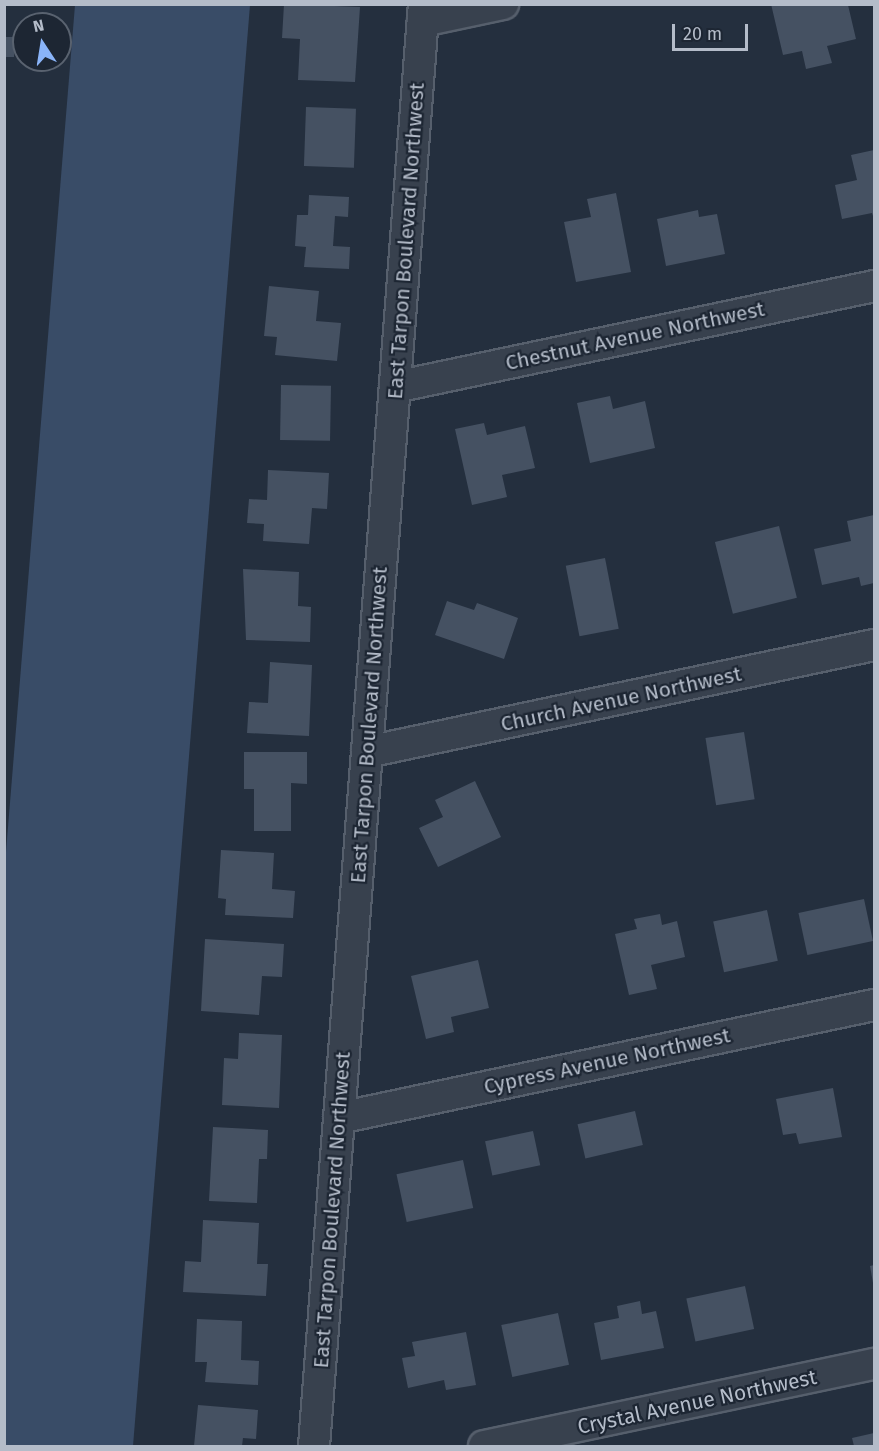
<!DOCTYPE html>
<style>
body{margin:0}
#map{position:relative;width:879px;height:1451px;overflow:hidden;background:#242f3e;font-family:"Fira Sans",sans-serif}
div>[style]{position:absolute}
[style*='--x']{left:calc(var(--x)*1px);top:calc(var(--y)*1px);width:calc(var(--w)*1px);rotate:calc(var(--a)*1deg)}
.water>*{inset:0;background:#394c67}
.building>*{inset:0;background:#455162;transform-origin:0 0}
.roads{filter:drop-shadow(2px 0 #565f6c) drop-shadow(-2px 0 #565f6c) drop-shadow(0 2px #565f6c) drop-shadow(0 -2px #565f6c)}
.street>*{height:30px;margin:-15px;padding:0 15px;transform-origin:15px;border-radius:15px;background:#38414e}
span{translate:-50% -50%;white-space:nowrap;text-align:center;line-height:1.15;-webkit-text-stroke:4.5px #1d2633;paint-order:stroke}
.street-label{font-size:21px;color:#b4bcc9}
.frame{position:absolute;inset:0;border:6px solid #b4bcc9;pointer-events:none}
.north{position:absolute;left:12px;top:12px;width:60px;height:60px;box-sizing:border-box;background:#1d2633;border:2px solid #59626f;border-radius:50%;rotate:348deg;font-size:16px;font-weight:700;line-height:24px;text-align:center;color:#b4bcc9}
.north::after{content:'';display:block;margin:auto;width:21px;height:27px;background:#8ab4f8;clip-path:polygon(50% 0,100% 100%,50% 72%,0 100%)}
.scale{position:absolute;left:672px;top:24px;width:76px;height:27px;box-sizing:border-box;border:3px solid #b4bcc9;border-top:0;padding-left:8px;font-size:18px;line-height:21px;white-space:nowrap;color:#b4bcc9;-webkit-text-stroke:4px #1d2633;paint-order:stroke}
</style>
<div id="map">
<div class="water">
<i style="clip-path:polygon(75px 5px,250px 5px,133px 1446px,5px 1446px,5px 864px)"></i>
</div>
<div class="building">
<i style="clip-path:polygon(284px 4px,360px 7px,355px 82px,298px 80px,300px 39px,282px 38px)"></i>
<i style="clip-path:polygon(771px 4px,848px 5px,856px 39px,827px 46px,832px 63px,806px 69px,802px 51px,783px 55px)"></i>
<i style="left:4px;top:37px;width:10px;height:20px"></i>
<i style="left:306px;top:107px;width:50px;height:59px;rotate:2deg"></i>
<i style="clip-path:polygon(874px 150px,874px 219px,872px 213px,842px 219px,835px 185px,857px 180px,851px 155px)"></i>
<i style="clip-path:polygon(616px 193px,631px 272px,576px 282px,564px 222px,591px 217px,587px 199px)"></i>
<i style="clip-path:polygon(309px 195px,349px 197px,348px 217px,335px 216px,333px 246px,350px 247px,349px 269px,304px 267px,306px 247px,295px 246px,297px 215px,308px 215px)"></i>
<i style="clip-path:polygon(698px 210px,699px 217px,717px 214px,725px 254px,666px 266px,657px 219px)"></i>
<i style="clip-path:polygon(269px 286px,319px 291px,316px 321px,341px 323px,337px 361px,275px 355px,277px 337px,264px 336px)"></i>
<i style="left:281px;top:385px;width:50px;height:55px;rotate:1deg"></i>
<i style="clip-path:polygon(610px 396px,613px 409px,645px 401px,655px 448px,590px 463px,577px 403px)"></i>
<i style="clip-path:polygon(484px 423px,487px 435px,525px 426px,535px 468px,502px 475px,507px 497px,472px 505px,455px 429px)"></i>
<i style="clip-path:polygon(268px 470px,329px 473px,327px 509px,312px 508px,309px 544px,263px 541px,264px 524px,247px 523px,249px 499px,267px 500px)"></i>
<i style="clip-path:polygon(874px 515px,874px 583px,861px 586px,859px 577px,822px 585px,814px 549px,851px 541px,847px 521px)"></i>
<i style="left:779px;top:526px;width:74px;height:66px;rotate:76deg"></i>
<i style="left:605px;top:558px;width:72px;height:40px;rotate:79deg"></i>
<i style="clip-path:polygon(243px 569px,299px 572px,298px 606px,311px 607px,310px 642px,246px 640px)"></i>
<i style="clip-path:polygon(447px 601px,474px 610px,477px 603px,518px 618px,504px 659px,435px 635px)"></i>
<i style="clip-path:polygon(270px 662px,312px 665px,309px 736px,247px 733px,249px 702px,268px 703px)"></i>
<i style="left:744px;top:732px;width:68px;height:39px;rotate:81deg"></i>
<i style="clip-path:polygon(244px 752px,307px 752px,307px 784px,291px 783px,291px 831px,254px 831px,254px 789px,244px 789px)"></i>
<i style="clip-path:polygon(475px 781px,501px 837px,438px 867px,419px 828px,443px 817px,435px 800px)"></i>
<i style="clip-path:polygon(221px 850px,274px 853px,272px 889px,295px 891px,293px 918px,225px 915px,226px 899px,218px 898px)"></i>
<i style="left:864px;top:899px;width:43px;height:67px;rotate:78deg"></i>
<i style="left:767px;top:910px;width:52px;height:55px;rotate:78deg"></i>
<i style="clip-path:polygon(660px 914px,662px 925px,677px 921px,685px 957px,651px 965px,657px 989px,629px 995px,615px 934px,637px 929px,634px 919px)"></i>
<i style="clip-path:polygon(205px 939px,284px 944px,282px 977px,262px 976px,259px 1015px,201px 1011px)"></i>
<i style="clip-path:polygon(478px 960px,489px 1008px,451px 1017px,454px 1032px,426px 1039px,411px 976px)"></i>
<i style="clip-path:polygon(239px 1033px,282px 1035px,279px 1108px,222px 1105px,224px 1058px,238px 1059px)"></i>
<i style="clip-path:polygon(833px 1088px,842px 1137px,799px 1144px,796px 1133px,783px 1135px,776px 1099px)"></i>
<i style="left:635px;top:1111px;width:35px;height:59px;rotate:77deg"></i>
<i style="clip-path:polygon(213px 1127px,268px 1130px,267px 1159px,259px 1159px,257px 1203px,209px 1201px)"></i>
<i style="left:533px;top:1131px;width:35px;height:49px;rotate:78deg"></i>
<i style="left:463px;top:1160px;width:49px;height:68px;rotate:78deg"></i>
<i style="clip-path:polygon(203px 1220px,259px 1223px,257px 1264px,268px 1264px,266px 1296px,183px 1292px,185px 1261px,201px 1262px)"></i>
<i style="clip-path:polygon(874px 1265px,874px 1283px,873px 1283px,870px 1266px)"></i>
<i style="left:745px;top:1286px;width:44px;height:60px;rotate:78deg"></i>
<i style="clip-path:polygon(640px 1301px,642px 1314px,656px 1311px,664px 1348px,601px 1360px,594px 1323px,619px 1318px,617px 1306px)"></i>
<i style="left:558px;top:1313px;width:53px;height:58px;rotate:78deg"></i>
<i style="clip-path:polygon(197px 1319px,242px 1321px,241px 1360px,259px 1361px,258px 1385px,205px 1382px,207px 1362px,195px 1362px)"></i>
<i style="clip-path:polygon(466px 1332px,476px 1385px,446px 1390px,444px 1380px,408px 1388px,402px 1358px,415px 1356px,412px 1342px)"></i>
<i style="clip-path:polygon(198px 1405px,258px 1410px,256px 1439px,243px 1438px,242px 1446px,194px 1446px)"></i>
<i style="clip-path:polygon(874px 1433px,874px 1446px,854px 1446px,852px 1438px)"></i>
</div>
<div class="roads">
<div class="street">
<i style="--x:423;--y:21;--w:82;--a:-12"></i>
<i style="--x:395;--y:387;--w:490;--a:-11.9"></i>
<i style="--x:367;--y:752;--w:518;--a:-11.92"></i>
<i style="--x:339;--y:1118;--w:547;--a:-11.93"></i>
<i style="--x:314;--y:1446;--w:1446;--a:-85.64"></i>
<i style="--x:484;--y:1446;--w:399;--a:-11.9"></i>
</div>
</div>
<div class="street-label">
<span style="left:406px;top:241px;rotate:-86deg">East Tarpon Boulevard Northwest</span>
<span style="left:635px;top:336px;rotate:-12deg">Chestnut Avenue Northwest</span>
<span style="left:621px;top:699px;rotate:-12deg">Church Avenue Northwest</span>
<span style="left:369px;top:725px;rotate:-86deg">East Tarpon Boulevard Northwest</span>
<span style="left:607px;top:1061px;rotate:-12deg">Cypress Avenue Northwest</span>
<span style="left:332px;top:1210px;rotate:-86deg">East Tarpon Boulevard Northwest</span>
<span style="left:697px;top:1402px;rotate:-12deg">Crystal Avenue Northwest</span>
</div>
<div class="frame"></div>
<div class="north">N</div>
<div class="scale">20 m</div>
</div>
